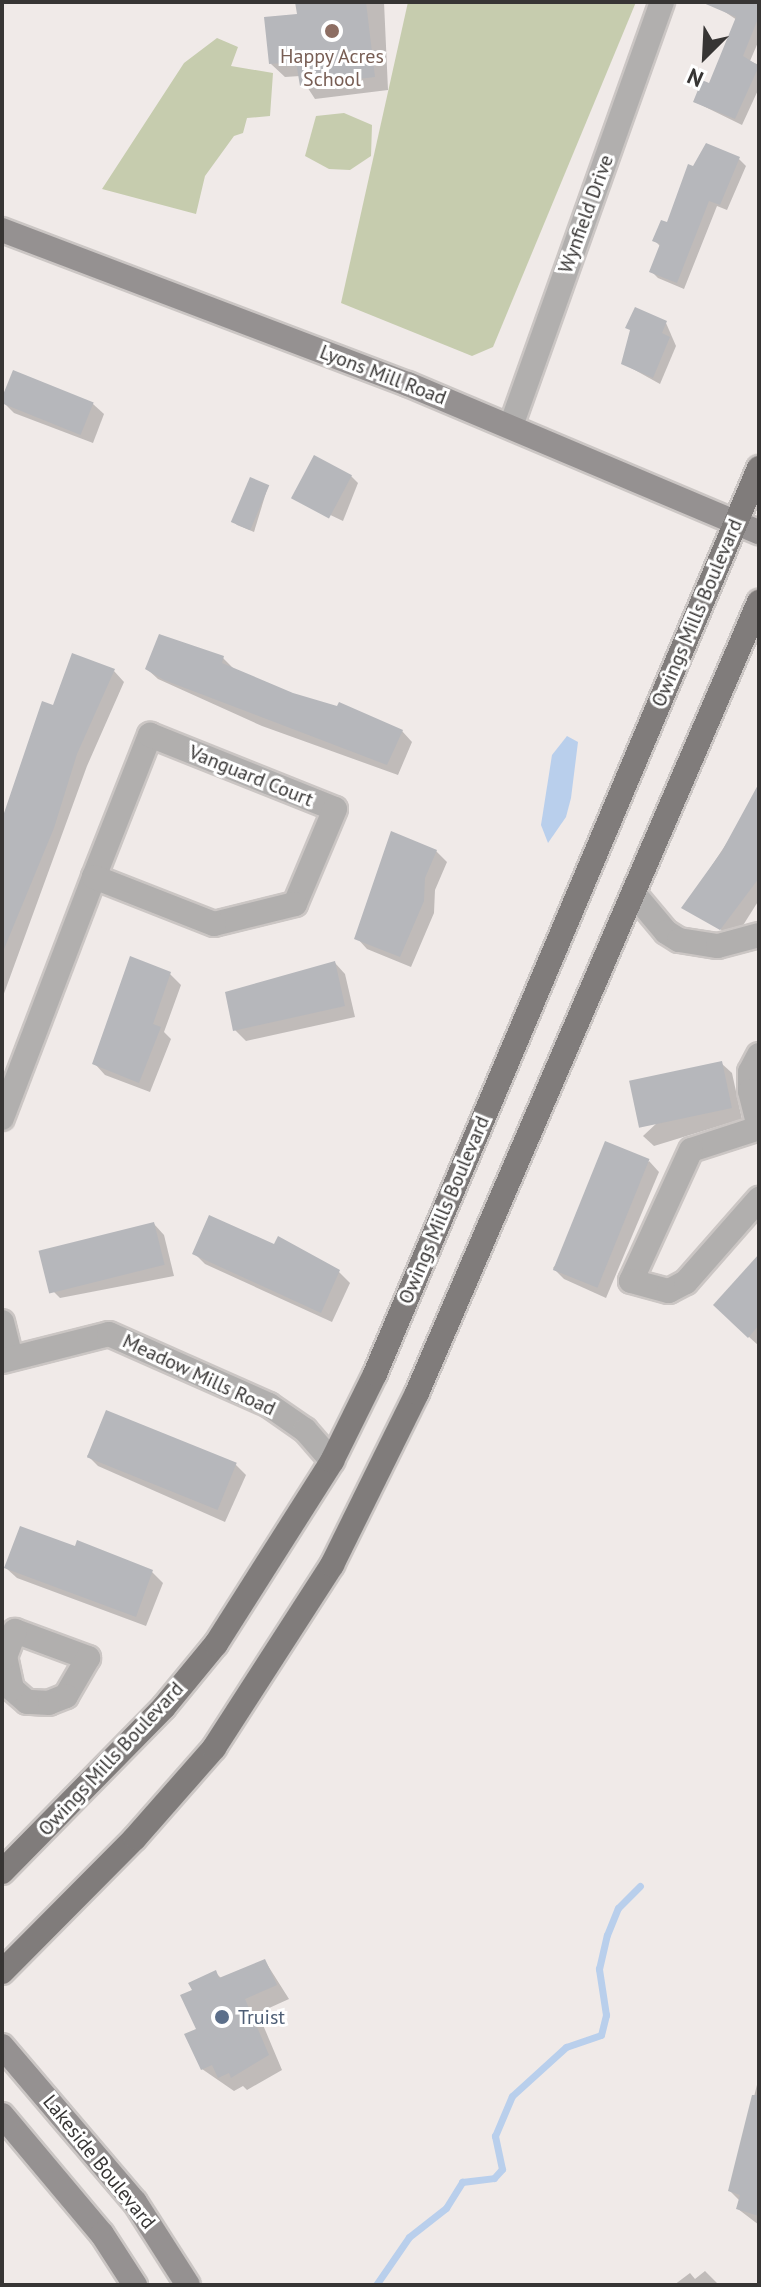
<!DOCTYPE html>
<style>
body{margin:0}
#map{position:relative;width:761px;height:2287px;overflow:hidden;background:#f0eae8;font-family:"PT Sans",sans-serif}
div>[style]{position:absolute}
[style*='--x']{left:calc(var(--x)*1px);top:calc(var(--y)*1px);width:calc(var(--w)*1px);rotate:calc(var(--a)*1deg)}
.green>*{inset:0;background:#c6ccae}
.water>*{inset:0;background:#b9cfec}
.shadow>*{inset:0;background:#0003}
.stream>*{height:7px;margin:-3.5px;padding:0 3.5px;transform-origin:3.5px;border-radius:3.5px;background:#b9cfec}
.building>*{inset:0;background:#b6b7bb;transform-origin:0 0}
.roads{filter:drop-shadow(2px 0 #cbc6c4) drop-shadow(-2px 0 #cbc6c4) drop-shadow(0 2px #cbc6c4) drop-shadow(0 -2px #cbc6c4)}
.minor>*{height:24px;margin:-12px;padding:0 12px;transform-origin:12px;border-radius:12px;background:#b1afae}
.secondary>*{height:24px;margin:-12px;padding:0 12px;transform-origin:12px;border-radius:12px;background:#959191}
.primary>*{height:24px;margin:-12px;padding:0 12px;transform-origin:12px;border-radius:12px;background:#807c7b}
.dots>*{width:22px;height:22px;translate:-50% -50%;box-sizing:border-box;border:4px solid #fff;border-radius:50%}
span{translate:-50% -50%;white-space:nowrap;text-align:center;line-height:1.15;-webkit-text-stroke:6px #fff;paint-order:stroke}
.education-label{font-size:20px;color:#785e54}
.street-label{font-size:20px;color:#373534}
.service-label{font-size:20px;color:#4e5e75}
.left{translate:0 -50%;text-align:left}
.frame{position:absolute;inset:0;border:4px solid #373534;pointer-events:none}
.north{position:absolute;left:665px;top:16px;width:80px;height:80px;-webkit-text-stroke:6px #fff;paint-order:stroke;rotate:204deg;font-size:22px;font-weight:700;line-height:32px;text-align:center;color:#373534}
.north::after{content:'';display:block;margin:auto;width:28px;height:36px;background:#373534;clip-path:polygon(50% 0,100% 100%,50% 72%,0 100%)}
</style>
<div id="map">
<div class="green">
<i style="clip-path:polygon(408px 2px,636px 2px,493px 347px,472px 356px,341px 303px)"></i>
<i style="clip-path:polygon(217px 38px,238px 47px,231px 66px,273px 73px,270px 116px,247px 118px,243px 133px,234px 136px,205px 176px,196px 214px,102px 189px,184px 63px)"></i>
<i style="clip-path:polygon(344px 113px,372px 125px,371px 156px,350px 170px,329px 169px,305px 156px,316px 116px)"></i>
</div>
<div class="water">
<i style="clip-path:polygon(567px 736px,578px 742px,571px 798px,566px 817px,548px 843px,541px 825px,552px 755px)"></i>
</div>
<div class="shadow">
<i style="clip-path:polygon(297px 2px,384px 2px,388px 90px,315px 99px,300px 76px,285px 77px,271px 64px,299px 16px)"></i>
<i style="clip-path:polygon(727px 2px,759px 2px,759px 40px,750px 61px,759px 65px,759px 88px,742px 125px,695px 102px,710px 86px,737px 20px,722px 10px)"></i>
<i style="clip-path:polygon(739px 159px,746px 166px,727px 210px,717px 206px,684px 289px,658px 278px,651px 271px,661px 247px,655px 241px)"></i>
<i style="clip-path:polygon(666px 323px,676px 346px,660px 384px,624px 364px)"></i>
<i style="clip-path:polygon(3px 402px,93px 404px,104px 414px,93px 443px,14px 413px)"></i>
<i style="clip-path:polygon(351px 476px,358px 483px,343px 521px,299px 500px)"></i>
<i style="clip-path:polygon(268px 486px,254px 532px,237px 525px,234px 522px)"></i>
<i style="clip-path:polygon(223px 658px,234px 669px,293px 695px,402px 731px,412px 742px,398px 775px,262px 726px,158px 679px,147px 669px)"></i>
<i style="clip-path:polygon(114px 671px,124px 682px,87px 766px,2px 999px,2px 823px)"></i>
<i style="clip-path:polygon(759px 794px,759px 900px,735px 938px,684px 908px)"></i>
<i style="clip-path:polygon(436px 851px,447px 862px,435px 890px,434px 913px,411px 967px,367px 949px,357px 938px)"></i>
<i style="clip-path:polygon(335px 963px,345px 974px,355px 1017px,246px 1041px,235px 1030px)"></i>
<i style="clip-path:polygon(170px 974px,181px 985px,164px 1032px,171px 1039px,150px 1092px,105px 1075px,95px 1064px)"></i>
<i style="clip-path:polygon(721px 1063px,732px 1073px,742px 1119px,654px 1146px,643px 1136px)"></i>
<i style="clip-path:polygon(649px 1161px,659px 1172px,606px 1298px,564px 1279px,553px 1268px)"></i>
<i style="clip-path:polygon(154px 1224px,164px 1235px,174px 1276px,60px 1298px,49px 1287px)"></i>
<i style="clip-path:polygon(194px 1253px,339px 1272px,350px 1283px,332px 1322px,205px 1264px)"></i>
<i style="clip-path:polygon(759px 1260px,759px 1346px,726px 1316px)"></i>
<i style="clip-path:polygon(87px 1455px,236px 1465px,246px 1475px,225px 1522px,98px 1466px)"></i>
<i style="clip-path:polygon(6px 1568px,152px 1572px,163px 1583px,146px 1626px,17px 1578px)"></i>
<i style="clip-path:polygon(265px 1961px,289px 1999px,258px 2013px,282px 2070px,247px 2090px,243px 2086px,234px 2091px,202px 2069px,194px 1991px,215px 1972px,222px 1979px)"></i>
<i style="clip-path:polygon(759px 2077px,759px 2225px,738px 2209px,740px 2201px,730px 2191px)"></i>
<i style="clip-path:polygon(705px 2271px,719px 2285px,674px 2285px,690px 2273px,695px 2279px)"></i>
</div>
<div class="stream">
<i style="--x:376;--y:2285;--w:58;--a:-55.5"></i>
<i style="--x:409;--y:2237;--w:47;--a:-38.1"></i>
<i style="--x:446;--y:2208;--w:31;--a:-58"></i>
<i style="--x:462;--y:2182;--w:32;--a:-7"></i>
<i style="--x:494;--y:2178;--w:12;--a:-48"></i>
<i style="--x:502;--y:2169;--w:34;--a:-102"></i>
<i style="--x:495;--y:2136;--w:43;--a:-67"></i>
<i style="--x:512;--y:2096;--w:73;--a:-42.2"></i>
<i style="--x:566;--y:2047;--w:37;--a:-19"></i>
<i style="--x:601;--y:2035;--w:21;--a:-76"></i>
<i style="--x:606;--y:2015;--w:47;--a:-98.7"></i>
<i style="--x:599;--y:1969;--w:35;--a:-77"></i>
<i style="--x:607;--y:1935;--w:29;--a:-68"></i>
<i style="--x:618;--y:1908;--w:31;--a:-45"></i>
</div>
<div class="building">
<i style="clip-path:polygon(295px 2px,366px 2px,375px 77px,300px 86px,296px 62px,269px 64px,264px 17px,297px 14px)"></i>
<i style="clip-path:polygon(701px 2px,759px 2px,759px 16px,743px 56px,759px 66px,735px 119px,693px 102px,702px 80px,709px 83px,736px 17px)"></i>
<i style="clip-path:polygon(706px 143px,740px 157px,720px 205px,709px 201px,677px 283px,649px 272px,660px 244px,652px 241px,661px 220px,667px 222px,688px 164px,693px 166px)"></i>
<i style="clip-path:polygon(635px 307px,667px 321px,662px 333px,670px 337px,653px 378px,621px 364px,630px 330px,625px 328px)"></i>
<i style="left:13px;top:370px;width:87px;height:35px;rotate:22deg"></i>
<i style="left:314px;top:455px;width:43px;height:49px;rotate:28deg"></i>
<i style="left:250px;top:477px;width:21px;height:49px;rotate:23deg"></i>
<i style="clip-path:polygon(159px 634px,224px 656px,222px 663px,293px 693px,337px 706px,339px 702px,403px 730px,387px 765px,164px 680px,145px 669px)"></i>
<i style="clip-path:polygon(72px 653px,115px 669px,77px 754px,54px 828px,2px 954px,2px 819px,42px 701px,53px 705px)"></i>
<i style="clip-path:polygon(759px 783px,759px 878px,720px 930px,681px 908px,722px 851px)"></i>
<i style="clip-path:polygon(391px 831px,437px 850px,425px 878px,424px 901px,400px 957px,354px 939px)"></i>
<i style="clip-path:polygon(130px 956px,171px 972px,153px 1024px,161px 1027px,139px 1083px,92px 1064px)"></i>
<i style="clip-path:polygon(335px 961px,345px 1006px,233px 1031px,225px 992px)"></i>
<i style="left:722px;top:1061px;width:48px;height:95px;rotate:78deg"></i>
<i style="left:605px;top:1141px;width:48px;height:139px;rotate:22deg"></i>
<i style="clip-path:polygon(209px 1215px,274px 1244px,278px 1236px,340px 1270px,321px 1313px,192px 1254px)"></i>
<i style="left:154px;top:1222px;width:44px;height:119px;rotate:76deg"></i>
<i style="clip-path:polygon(759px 1254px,759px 1325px,748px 1338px,713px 1305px)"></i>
<i style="left:106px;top:1410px;width:141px;height:51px;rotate:22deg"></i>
<i style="clip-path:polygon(20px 1526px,75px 1546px,77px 1540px,153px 1570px,136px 1617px,4px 1568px)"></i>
<i style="clip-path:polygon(265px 1959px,277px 1985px,245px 1999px,269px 2055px,231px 2078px,229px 2073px,218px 2078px,212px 2065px,201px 2070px,184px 2034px,196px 2029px,180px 1995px,192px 1990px,188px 1983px,216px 1970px,219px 1978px)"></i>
<i style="clip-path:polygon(752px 2095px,759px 2095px,759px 2216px,736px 2209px,740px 2195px,728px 2191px)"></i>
</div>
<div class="roads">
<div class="minor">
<i style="--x:511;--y:426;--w:450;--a:-70.4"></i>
<i style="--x:635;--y:895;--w:48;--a:50"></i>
<i style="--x:666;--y:932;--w:15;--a:32"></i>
<i style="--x:679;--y:940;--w:39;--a:9"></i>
<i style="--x:718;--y:946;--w:42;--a:-15"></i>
<i style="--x:759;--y:1055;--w:19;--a:118"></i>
<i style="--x:750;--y:1072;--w:19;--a:90"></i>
<i style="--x:750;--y:1091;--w:36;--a:76"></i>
<i style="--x:2;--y:1118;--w:258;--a:-69.1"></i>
<i style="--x:94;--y:877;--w:153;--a:-68.5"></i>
<i style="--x:150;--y:735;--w:199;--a:21.8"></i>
<i style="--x:335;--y:809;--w:103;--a:112.8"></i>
<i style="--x:295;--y:904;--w:83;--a:166.1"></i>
<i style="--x:214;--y:924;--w:129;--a:-158.6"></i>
<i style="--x:759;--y:1128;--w:71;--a:162.1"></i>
<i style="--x:691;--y:1150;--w:144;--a:114.6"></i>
<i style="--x:631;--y:1281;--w:39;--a:15"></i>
<i style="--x:669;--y:1291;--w:19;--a:-28"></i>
<i style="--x:686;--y:1282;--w:111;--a:-48.7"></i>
<i style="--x:2;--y:1322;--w:37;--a:76"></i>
<i style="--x:2;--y:1361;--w:110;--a:-14.2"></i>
<i style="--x:109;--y:1334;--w:175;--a:23.9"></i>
<i style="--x:269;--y:1405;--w:44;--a:34.8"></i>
<i style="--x:305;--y:1430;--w:41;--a:48.9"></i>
<i style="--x:15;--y:1631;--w:78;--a:20.3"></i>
<i style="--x:88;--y:1658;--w:44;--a:120.1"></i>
<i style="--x:66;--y:1696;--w:18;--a:158"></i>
<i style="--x:49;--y:1703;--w:22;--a:-177"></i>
<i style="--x:27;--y:1702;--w:20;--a:-139"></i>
<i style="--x:12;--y:1689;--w:33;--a:-102"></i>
<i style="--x:5;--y:1657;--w:28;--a:-69"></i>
</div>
<div class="secondary">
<i style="--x:2;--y:230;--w:434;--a:20.8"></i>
<i style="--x:408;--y:384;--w:381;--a:22.9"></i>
<i style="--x:2;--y:2046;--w:205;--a:49.6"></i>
<i style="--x:135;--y:2202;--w:98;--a:57.4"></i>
<i style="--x:2;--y:2115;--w:155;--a:50"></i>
<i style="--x:102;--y:2234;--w:61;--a:57.1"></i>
</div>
<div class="primary">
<i style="--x:2;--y:1872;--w:231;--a:-45.5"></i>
<i style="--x:164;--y:1707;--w:82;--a:-50.5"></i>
<i style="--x:216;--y:1644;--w:217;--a:-57.6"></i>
<i style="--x:332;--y:1461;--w:97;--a:-63.7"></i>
<i style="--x:375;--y:1374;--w:984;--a:-67.03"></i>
<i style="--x:2;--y:1972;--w:189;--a:-45.2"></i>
<i style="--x:135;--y:1838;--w:120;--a:-48.7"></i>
<i style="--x:214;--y:1748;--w:218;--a:-57.2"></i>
<i style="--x:332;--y:1565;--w:192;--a:-63.7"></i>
<i style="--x:417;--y:1393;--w:862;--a:-66.62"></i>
</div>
</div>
<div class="dots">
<i style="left:332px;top:31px;background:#8d6e63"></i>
<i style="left:222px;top:2017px;background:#5c6f8a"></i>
</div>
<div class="education-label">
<span style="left:332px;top:68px">Happy Acres<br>School</span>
</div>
<div class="street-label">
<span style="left:586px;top:214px;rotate:-70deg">Wynfield Drive</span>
<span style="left:383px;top:375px;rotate:21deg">Lyons Mill Road</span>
<span style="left:697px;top:613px;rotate:-67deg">Owings Mills Boulevard</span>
<span style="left:251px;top:776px;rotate:22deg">Vanguard Court</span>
<span style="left:444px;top:1210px;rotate:-67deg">Owings Mills Boulevard</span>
<span style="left:199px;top:1375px;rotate:25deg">Meadow Mills Road</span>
<span style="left:111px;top:1759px;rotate:-47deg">Owings Mills Boulevard</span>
<span style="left:99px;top:2162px;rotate:51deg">Lakeside Boulevard</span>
</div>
<div class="service-label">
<span class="left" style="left:238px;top:2017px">Truist</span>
</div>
<div class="frame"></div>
<div class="north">N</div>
</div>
